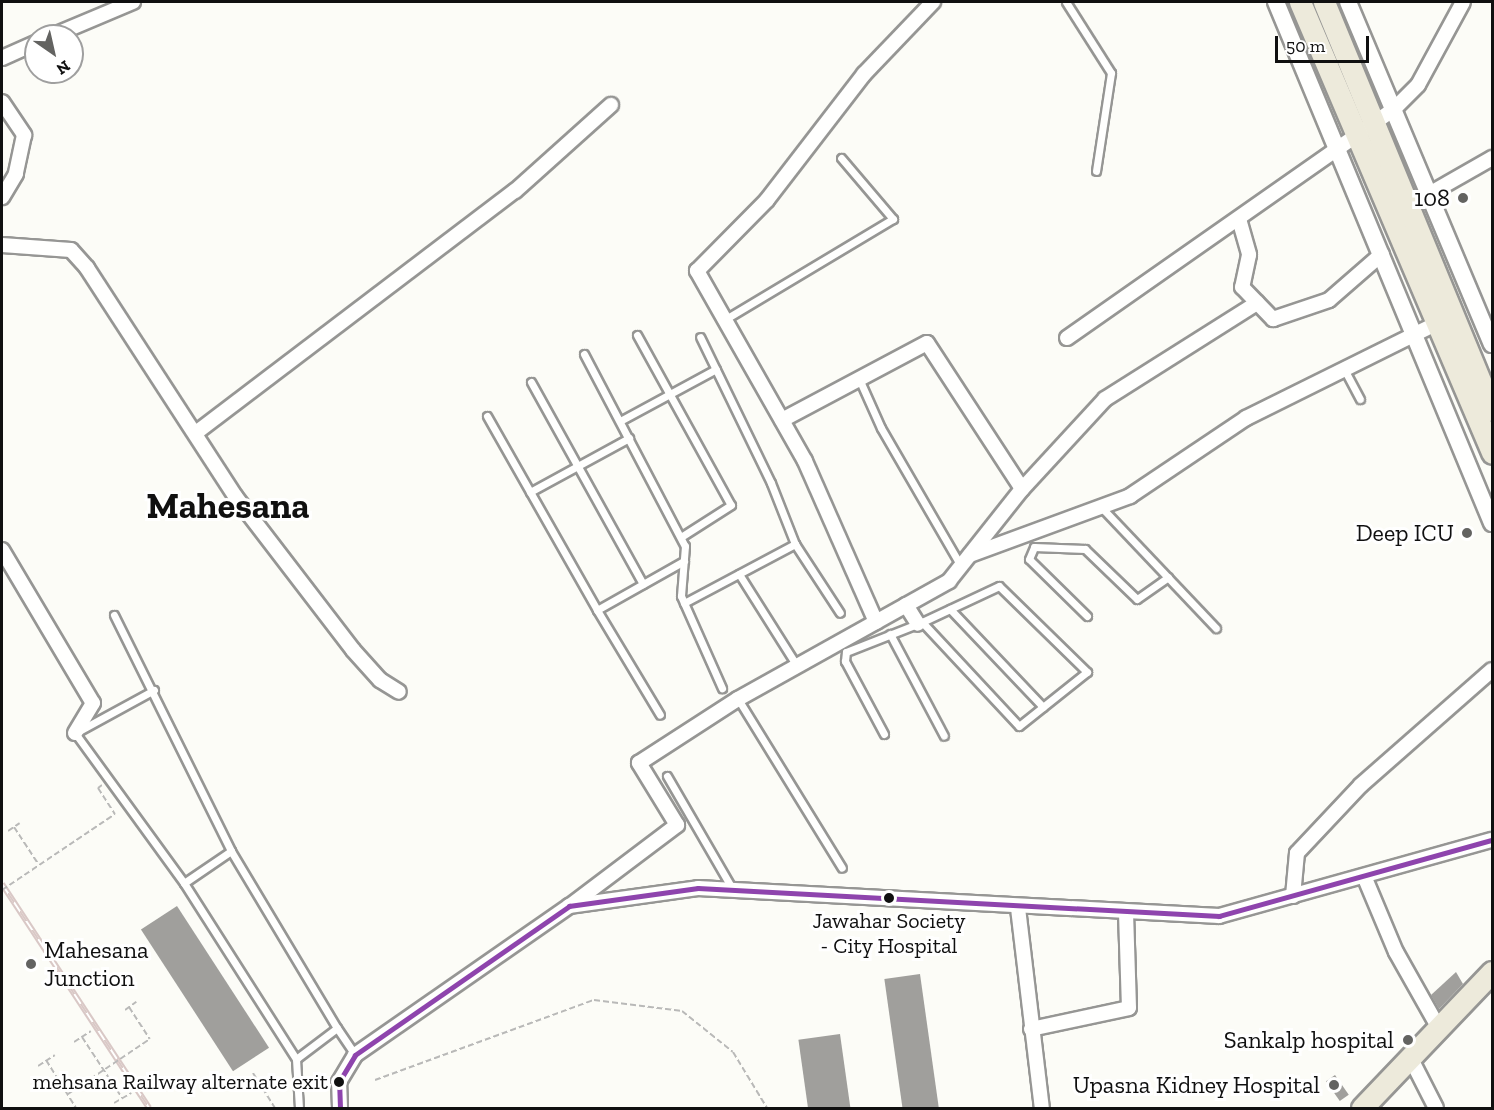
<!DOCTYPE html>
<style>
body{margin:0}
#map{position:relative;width:1494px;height:1110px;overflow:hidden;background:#fcfcf7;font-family:"Zilla Slab",serif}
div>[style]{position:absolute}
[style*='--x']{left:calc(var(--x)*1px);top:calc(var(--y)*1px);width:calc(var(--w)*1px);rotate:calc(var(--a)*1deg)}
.building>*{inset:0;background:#a09f9c;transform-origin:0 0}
.path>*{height:2px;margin-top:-1px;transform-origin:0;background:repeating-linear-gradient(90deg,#b9b9b8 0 6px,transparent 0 9px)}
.roads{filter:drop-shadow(2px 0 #969694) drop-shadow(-2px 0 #969694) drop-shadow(0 2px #969694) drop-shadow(0 -2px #969694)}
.service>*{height:7px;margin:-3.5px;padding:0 3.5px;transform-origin:3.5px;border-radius:3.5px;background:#fffffe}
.minor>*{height:14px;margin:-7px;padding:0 7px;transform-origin:7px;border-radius:7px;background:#fffffe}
.tertiary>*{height:16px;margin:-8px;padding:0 8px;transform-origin:8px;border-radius:8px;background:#fffffe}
.primary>*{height:21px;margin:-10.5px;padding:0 10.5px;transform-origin:10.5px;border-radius:10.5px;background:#edeadb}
.rail>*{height:6px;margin-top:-3px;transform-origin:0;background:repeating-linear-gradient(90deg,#fff 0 11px,#d9c8c6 0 22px);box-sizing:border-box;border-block:2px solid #d9c8c6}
.path-bridge>*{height:2px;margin-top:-1px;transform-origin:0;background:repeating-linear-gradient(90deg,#b9b9b8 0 6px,transparent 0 9px)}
.bus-1>*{height:4.5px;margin:-2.25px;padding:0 2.25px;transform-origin:2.25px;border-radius:2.25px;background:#8e44ad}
.dots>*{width:16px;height:16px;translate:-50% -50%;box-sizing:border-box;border:3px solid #fff;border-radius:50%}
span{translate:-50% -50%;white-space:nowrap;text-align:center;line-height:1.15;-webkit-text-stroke:6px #fff;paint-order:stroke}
.bus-label{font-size:22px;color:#101010}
.right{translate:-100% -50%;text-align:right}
.poi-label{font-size:24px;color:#101010}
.left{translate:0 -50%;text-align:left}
.town-label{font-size:36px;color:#101010;font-weight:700}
.frame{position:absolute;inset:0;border:3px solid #101010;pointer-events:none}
.north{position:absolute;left:24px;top:24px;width:60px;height:60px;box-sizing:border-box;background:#fff;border:2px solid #9f9f9f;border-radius:50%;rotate:146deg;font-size:16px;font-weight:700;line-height:24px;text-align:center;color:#101010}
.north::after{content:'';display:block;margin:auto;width:21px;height:27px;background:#636361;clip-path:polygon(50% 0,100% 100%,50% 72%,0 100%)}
.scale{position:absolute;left:1275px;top:36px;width:94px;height:27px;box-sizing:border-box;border:3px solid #101010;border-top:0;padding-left:8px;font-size:18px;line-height:21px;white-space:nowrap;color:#101010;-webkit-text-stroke:4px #fff;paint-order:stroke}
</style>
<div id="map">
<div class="building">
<i style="left:177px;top:906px;width:169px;height:43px;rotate:57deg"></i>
<i style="clip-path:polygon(1456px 972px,1463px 984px,1439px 1009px,1431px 995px)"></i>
<i style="left:920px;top:974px;width:135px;height:36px;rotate:82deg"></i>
<i style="left:840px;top:1034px;width:75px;height:42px;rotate:82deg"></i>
<i style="left:1335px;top:1075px;width:24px;height:11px;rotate:55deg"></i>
</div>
<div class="path">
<i style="--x:102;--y:785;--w:5;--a:143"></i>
<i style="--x:98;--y:788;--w:31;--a:57"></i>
<i style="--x:14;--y:827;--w:45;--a:56.7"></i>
<i style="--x:8;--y:831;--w:14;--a:-34"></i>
<i style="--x:129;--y:1007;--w:38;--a:57"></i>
<i style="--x:125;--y:1010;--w:14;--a:-36"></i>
<i style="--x:82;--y:1037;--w:73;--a:56.7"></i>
<i style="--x:74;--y:1042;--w:20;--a:-33"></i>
<i style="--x:46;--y:1060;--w:57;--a:58"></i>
<i style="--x:38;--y:1066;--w:20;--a:-33"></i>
<i style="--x:253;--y:1073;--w:41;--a:57.8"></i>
<i style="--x:375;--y:1080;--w:233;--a:-20.1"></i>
<i style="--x:594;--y:1000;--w:89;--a:7.1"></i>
<i style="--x:682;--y:1011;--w:65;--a:38.8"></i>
<i style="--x:733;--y:1052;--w:66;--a:58.7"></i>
<i style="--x:114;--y:1103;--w:20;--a:-30"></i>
</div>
<div class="roads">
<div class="service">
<i style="--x:1066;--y:2;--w:84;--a:57.6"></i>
<i style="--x:1111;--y:73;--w:99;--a:98.7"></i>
<i style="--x:724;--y:320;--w:197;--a:-30.9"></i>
<i style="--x:893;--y:219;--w:80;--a:-130.4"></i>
<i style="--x:637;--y:335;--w:194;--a:61.1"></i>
<i style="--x:731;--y:505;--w:59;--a:147.4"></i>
<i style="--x:584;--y:354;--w:217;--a:62.3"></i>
<i style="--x:685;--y:546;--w:50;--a:94.6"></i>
<i style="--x:681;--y:596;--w:101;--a:66"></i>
<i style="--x:1344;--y:369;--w:34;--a:62"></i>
<i style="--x:860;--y:381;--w:51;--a:65.9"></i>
<i style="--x:881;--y:428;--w:160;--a:59.9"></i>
<i style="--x:531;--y:382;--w:231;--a:61"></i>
<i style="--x:487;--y:416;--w:223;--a:60.4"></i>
<i style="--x:597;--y:610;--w:100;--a:-29.4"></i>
<i style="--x:620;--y:421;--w:109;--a:-28.4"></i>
<i style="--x:530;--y:492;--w:113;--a:-28.6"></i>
<i style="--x:1101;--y:507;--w:167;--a:46.5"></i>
<i style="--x:795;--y:544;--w:82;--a:56.9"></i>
<i style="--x:739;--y:574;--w:109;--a:57.8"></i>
<i style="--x:684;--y:603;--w:126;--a:-28"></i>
<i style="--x:795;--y:544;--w:66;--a:-111.5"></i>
<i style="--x:771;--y:483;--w:162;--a:-115.9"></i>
<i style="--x:950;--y:609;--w:135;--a:46.5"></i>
<i style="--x:597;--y:610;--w:122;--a:59"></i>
<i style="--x:114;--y:615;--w:263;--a:63.6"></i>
<i style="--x:231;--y:851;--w:206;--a:59.1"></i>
<i style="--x:337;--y:1028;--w:51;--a:142.9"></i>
<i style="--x:296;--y:1059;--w:49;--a:86.5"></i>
<i style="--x:1087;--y:616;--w:81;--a:-135.5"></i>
<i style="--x:1029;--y:559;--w:13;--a:-67"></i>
<i style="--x:1034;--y:547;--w:51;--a:2.2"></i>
<i style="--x:1085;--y:549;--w:72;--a:43.9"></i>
<i style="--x:1137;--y:599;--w:38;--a:-35"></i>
<i style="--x:890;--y:634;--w:115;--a:62.1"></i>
<i style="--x:154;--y:690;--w:90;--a:151.4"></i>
<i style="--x:75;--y:733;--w:185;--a:54"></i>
<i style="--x:184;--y:883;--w:209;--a:57.5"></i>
<i style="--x:738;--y:699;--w:198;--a:58.4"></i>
<i style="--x:884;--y:734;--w:83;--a:-118.1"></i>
<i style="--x:845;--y:661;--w:9;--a:-84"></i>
<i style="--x:846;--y:652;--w:82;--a:-21.5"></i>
<i style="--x:922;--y:622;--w:142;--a:47"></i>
<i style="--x:1019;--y:726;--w:87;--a:-38.5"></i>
<i style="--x:1087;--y:672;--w:123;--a:-135.7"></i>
<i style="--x:999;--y:586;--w:89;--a:154.9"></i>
<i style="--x:667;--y:776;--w:132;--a:59.9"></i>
<i style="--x:184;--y:883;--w:57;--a:-34.2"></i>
<i style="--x:337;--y:1028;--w:32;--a:56"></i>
</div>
<div class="minor">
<i style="--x:52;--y:36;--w:88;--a:-22.8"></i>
<i style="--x:2;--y:58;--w:37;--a:-24"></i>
<i style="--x:2;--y:102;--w:40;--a:56"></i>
<i style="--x:24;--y:135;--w:40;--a:102"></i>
<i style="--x:16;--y:174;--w:27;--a:121"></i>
<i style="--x:1429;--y:194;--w:73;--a:-29.7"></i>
<i style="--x:1239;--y:219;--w:37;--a:74"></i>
<i style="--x:1249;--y:255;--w:33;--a:102"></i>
<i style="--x:1242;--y:287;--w:45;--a:45.9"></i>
<i style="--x:1273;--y:319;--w:59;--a:-18.7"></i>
<i style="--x:1329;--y:300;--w:70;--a:-41"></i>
<i style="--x:2;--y:245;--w:69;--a:4.1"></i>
<i style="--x:71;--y:250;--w:24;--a:48"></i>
<i style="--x:87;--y:268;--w:272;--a:57"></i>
<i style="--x:235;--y:496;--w:194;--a:52.5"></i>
<i style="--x:353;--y:650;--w:40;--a:48"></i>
<i style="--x:380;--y:680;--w:22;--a:32"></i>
<i style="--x:1067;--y:338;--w:398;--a:-35"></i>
<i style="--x:1393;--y:110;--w:35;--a:-45"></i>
<i style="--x:1418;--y:85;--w:94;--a:-61.5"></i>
<i style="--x:782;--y:420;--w:164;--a:-28"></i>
<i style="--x:927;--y:343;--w:174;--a:56.9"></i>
<i style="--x:197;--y:432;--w:399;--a:-37.2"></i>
<i style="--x:515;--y:191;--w:129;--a:-41.9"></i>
<i style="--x:2;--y:550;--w:178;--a:59.3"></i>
<i style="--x:93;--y:703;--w:35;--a:121"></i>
<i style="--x:970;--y:555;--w:171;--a:-20.2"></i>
<i style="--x:1130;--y:496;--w:140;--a:-33.9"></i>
<i style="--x:1246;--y:418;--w:213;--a:-26.4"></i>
<i style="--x:906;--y:605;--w:22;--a:58"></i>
<i style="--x:876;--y:622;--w:176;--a:-113.8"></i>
<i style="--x:805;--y:461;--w:219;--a:-119.6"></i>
<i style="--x:697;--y:271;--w:100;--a:-45.4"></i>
<i style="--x:767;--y:200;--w:159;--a:-52.4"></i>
<i style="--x:864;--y:74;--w:100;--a:-46.2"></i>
<i style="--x:1364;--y:876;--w:82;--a:67.2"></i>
<i style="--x:1396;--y:952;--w:90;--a:60.6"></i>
<i style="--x:1293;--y:896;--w:43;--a:-84.7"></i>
<i style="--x:1297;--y:853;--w:93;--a:-46.7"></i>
<i style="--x:1361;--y:785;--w:174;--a:-41.3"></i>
<i style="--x:571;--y:905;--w:133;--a:-37"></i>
<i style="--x:677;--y:825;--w:73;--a:-121.5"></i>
<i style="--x:639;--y:763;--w:118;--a:-32.9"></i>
<i style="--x:738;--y:699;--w:242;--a:-29.2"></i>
<i style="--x:949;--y:581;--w:117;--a:-51.6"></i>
<i style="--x:1022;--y:489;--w:122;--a:-47.3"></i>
<i style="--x:1105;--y:399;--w:180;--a:-32.3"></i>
<i style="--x:1018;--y:908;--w:201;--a:83.2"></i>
<i style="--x:1031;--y:1029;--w:100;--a:-12.1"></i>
<i style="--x:1129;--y:1008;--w:93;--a:-91.8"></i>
<i style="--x:1411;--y:1059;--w:55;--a:63"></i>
<i style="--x:340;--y:1108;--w:26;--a:-92"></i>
<i style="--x:339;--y:1082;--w:31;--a:-59"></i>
<i style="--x:355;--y:1055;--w:261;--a:-34.8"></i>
<i style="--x:569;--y:906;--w:130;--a:-7.9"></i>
<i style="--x:698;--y:888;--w:522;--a:3.08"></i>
<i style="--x:1219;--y:916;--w:283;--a:-15.6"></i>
</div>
<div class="tertiary">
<i style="--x:1276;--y:2;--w:564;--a:67.48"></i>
<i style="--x:1348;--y:2;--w:371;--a:67.2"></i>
</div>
<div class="primary">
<i style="--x:1300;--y:2;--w:490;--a:66.9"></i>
<i style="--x:1324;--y:2;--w:441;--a:67.6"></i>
<i style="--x:1362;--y:1108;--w:188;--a:-46.3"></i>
</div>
</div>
<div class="rail">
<i style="--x:2;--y:884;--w:268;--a:56.7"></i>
</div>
<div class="path-bridge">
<i style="--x:2;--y:890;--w:136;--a:-33.9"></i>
<i style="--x:68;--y:1094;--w:99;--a:-33.9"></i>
</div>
<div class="bus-1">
<i style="--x:340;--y:1108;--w:26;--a:-92"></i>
<i style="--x:339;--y:1082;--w:31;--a:-59"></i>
<i style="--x:355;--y:1055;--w:261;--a:-34.8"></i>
<i style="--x:569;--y:906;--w:130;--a:-7.9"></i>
<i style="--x:698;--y:888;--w:522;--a:3.08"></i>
<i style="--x:1219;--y:916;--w:283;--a:-15.6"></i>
</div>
<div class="dots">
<i style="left:1463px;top:198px;background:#636361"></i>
<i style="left:1467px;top:533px;background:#636361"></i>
<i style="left:889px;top:898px;background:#101010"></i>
<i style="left:31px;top:964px;background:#636361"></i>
<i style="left:1408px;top:1040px;background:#636361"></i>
<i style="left:339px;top:1082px;background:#101010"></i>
<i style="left:1334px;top:1085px;background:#636361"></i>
</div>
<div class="bus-label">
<span style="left:889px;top:933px">Jawahar Society<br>- City Hospital</span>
<span class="right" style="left:328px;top:1082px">mehsana Railway alternate exit</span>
</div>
<div class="poi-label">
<span class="right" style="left:1450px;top:198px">108</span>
<span class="right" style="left:1454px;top:533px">Deep ICU</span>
<span class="left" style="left:44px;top:964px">Mahesana<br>Junction</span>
<span class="right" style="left:1394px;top:1040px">Sankalp hospital</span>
<span class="right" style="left:1320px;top:1085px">Upasna Kidney Hospital</span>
</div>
<div class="town-label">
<span style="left:228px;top:506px">Mahesana</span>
</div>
<div class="frame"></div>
<div class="north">N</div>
<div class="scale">50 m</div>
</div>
